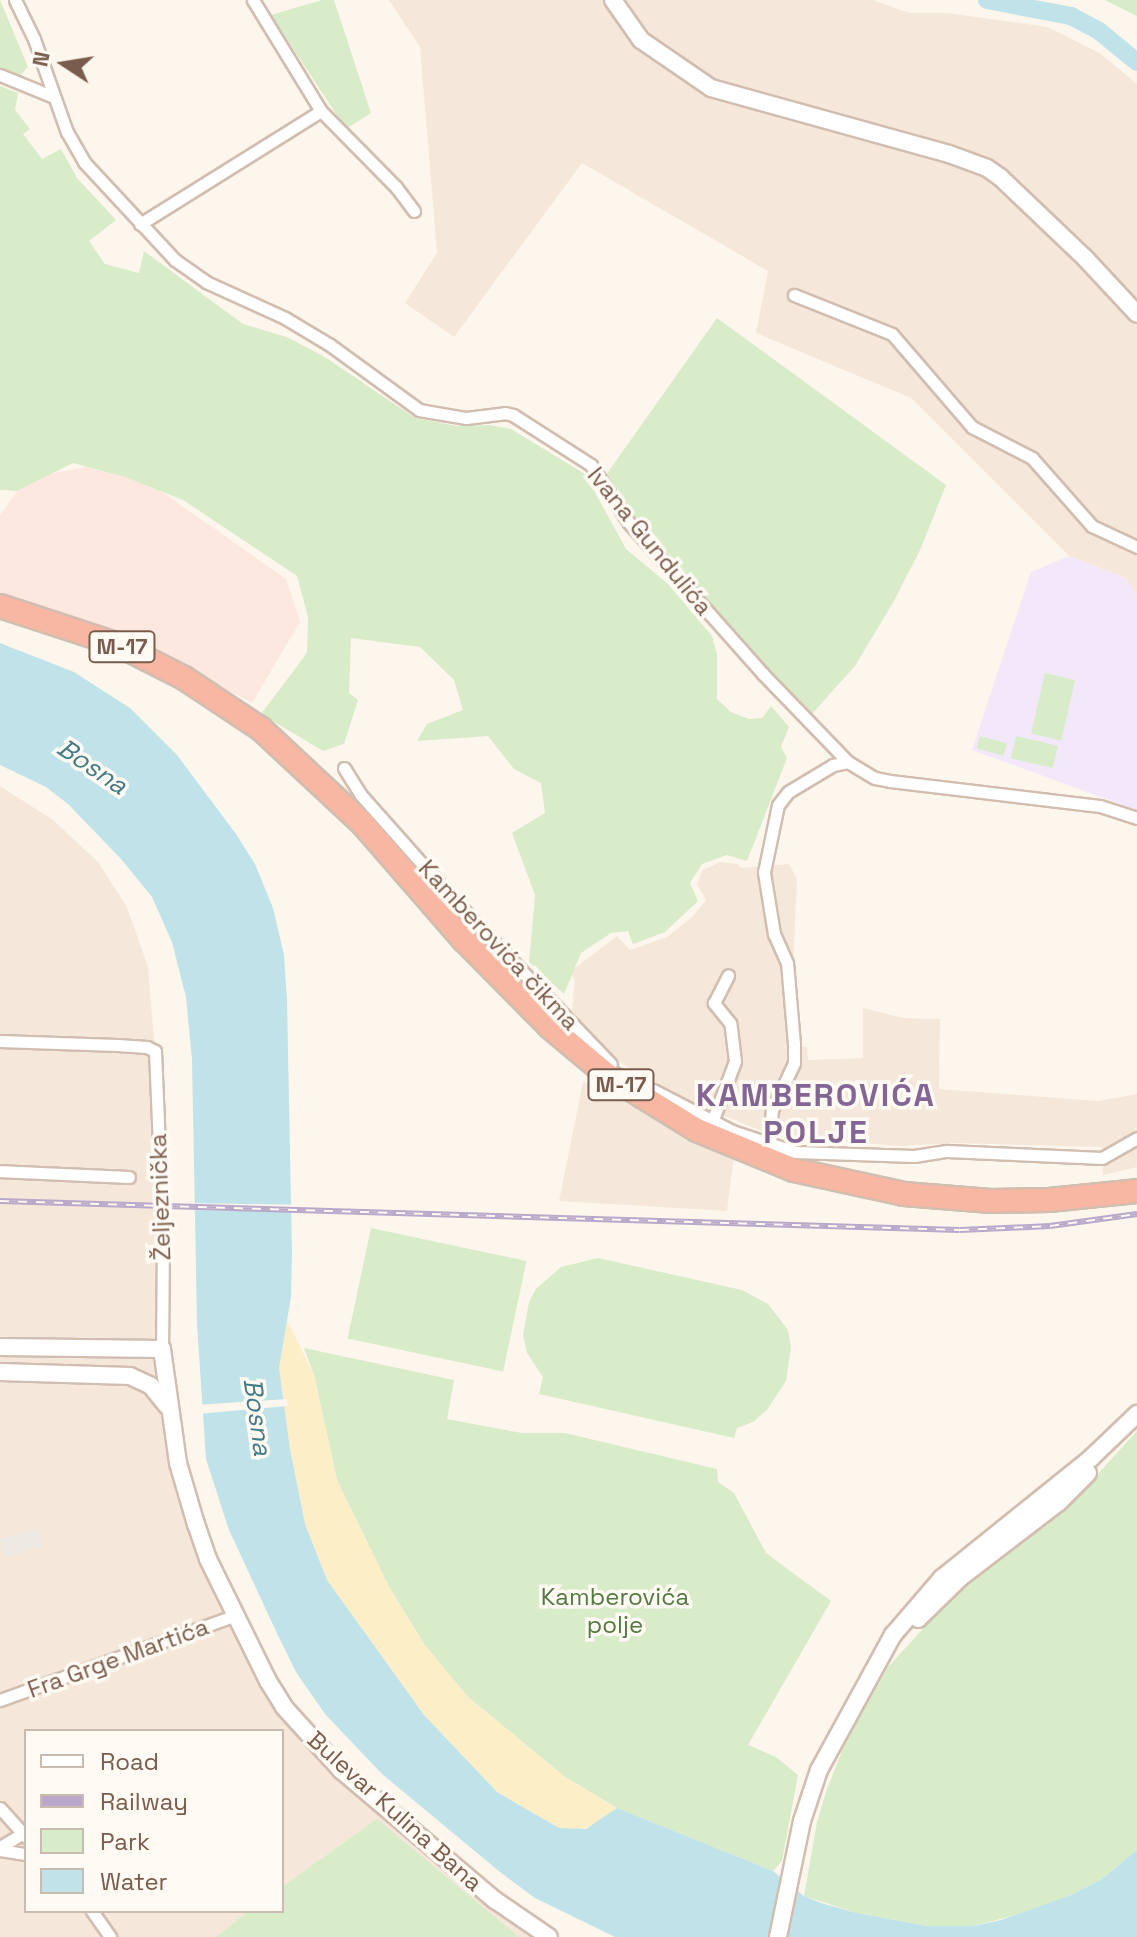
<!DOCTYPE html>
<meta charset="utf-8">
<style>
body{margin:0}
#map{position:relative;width:1137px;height:1937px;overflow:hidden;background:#fdf6ec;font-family:"Space Grotesk",sans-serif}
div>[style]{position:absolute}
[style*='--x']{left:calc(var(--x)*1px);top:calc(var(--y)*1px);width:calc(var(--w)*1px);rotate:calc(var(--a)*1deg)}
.residential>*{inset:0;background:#f5e8da}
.commercial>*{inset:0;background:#fde8e0}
.industrial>*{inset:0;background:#efe9e4;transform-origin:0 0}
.education>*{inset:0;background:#f3e8fa}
.green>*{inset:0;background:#d8ecc9;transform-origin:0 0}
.sand>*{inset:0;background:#fcefc7}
.water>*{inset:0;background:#bfe3e8}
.pier>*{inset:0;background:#fdf6ec;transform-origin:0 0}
.river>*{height:18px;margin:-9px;padding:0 9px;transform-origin:9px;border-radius:9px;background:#bfe3e8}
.roads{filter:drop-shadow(2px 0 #d1beb0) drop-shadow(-2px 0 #d1beb0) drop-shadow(0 2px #d1beb0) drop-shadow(0 -2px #d1beb0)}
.street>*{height:11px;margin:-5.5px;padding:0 5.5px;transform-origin:5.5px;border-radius:5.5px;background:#fff}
.secondary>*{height:16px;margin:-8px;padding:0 8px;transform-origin:8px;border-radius:8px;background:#fff}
.highway>*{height:22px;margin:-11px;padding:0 11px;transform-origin:11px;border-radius:11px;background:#f7b7a3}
.rail>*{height:6px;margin-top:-3px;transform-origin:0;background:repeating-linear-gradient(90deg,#fffaf3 0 9px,#b9a8c9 0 18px);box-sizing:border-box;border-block:2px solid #b9a8c9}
span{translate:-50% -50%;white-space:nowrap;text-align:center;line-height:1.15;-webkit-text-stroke:7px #fffaf3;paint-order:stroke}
.shield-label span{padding:2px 6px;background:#fffaf3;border:2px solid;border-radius:6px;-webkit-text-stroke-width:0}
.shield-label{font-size:22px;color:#7a5c4d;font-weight:700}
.street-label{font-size:24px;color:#7a5c4d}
.park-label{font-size:24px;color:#537a41}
.water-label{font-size:26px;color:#437c86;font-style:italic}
.district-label{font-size:32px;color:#846695;font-weight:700;letter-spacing:2px}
.legend{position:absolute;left:24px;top:1729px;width:260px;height:184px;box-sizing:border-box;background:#fffaf3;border:2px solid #cabbb1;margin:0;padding:10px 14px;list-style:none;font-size:24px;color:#7a5c4d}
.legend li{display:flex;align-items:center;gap:16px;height:40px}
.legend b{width:40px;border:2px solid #cabbb1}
.north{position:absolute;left:24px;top:24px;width:80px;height:80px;-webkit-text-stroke:6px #fffaf3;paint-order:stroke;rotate:282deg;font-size:22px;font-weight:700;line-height:32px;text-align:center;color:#7a5c4d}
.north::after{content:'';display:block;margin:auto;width:28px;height:36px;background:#7a5c4d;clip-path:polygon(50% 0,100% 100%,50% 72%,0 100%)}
</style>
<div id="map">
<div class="residential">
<i style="clip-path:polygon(389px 0,872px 0,910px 13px,947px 13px,1048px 27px,1101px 54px,1137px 84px,1137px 595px,1126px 578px,1069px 556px,911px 398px,756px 333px,768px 271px,582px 163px,454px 337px,405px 303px,437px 253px,420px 47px)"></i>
<i style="clip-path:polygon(evenodd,0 786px,53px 820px,98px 862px,127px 907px,148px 967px,155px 1051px,162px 1349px,186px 1494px,268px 1681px,311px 1739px,549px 1937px,0 1937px,0 786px,26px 1731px,282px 1731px,282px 1911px,26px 1911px,26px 1731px)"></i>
<i style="clip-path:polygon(720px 862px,738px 864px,741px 868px,789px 864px,797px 879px,792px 984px,798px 1047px,807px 1047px,808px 1060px,863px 1058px,863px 1008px,903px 1018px,940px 1019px,939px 1089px,1098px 1101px,1137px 1094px,1137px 1167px,1103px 1175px,1102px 1147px,955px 1143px,901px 1146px,777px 1137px,681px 1099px,608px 1055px,572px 1010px,575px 982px,571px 971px,617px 936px,630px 950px,667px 937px,692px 917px,706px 900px,697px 884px,703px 870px)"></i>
<i style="clip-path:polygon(583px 1082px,734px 1155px,727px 1211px,559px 1201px)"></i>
</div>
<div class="commercial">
<i style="clip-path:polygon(87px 467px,151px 484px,286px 579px,300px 622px,252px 703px,144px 644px,0 600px,0 515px,27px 478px)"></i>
</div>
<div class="industrial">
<i style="left:38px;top:1528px;width:19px;height:40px;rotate:74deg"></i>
</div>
<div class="education">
<i style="clip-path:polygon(1069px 556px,1126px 578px,1137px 595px,1137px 810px,972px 750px,1031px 572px)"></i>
</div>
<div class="green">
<i style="clip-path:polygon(0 0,28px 67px,18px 78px,0 70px)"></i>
<i style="clip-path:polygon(322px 0,334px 0,371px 113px,346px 129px,271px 15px)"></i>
<i style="clip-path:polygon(1105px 0,1137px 0,1137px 16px)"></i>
<i style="clip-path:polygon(0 86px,18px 93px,15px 110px,30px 129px,23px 134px,42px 159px,61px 149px,77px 178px,116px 220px,89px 241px,105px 264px,139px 273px,144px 251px,243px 324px,287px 337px,325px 357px,415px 418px,457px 426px,490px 425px,511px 429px,585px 474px,626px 549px,668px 584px,712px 636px,717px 654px,717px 699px,731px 712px,749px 719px,762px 718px,771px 706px,789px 727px,781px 747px,787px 758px,747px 861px,727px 855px,702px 864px,690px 883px,698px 901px,665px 932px,633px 944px,628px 931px,611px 933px,581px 953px,564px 994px,529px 962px,535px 895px,512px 833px,545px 813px,541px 783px,514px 769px,488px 736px,417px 741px,427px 724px,463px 710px,454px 680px,420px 647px,351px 638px,349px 693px,358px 700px,344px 744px,323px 751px,261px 714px,307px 653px,308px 617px,297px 576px,183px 500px,125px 477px,73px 463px,17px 491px,0 490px)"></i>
<i style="clip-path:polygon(717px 318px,946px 485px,921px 548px,894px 601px,855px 666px,811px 715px,631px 522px,606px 475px)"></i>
<i style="left:1045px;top:673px;width:31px;height:62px;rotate:13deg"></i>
<i style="left:980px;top:736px;width:28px;height:13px;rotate:15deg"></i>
<i style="left:1016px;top:736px;width:43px;height:23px;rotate:13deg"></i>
<i style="left:371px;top:1228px;width:159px;height:113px;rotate:12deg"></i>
<i style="clip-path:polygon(598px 1258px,742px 1290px,768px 1304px,788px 1330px,791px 1347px,786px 1381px,767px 1410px,753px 1422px,737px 1428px,734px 1438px,539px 1394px,543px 1377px,527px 1353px,523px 1335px,529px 1302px,536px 1289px,561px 1267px)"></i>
<i style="clip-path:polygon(304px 1348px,454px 1380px,447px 1419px,522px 1433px,565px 1433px,717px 1469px,718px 1482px,734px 1493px,766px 1553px,831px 1601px,748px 1745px,776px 1757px,798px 1775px,782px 1861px,773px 1871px,617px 1808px,565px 1777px,468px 1697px,424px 1644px,389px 1587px,337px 1480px,314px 1375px)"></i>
<i style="clip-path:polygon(1137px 1431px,1137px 1850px,1102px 1879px,1071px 1895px,1037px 1909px,974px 1926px,927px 1926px,857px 1913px,804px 1896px,817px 1822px,827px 1789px,846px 1741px,888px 1667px,963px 1585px,1084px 1489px)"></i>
<i style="clip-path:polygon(377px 1819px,519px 1937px,216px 1937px,249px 1911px,282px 1911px,282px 1887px)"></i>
</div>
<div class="sand">
<i style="clip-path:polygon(287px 1320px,314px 1375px,337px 1480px,389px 1587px,424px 1644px,468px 1697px,565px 1777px,617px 1808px,594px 1825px,576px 1831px,559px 1828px,497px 1792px,424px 1715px,327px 1580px,305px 1524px,290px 1449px,279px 1368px)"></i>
</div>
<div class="water">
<i style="clip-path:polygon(0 643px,74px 672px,130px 708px,177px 755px,236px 834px,255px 864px,273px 908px,284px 955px,287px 1000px,292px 1254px,291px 1297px,279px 1368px,290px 1449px,305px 1524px,327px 1580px,424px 1715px,497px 1792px,559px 1828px,586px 1829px,617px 1808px,773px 1871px,804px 1896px,821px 1903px,857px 1913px,927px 1926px,974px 1926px,1001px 1920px,1071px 1895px,1102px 1879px,1137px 1850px,1137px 1937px,615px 1937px,535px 1898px,500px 1872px,382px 1774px,325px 1714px,296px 1672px,275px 1629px,229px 1530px,206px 1459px,197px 1324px,192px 1059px,186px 997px,172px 942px,152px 897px,122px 860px,68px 804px,46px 787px,0 765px)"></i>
</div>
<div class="pier">
<i style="left:191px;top:1203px;width:103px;height:7px;rotate:1deg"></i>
<i style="clip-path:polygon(287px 1399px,288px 1406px,197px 1414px,196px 1405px)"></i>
</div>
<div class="river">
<i style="--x:987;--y:0;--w:86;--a:10.8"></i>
<i style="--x:1071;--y:16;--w:32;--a:28"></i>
<i style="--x:1099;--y:31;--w:49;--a:39.2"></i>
</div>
<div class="roads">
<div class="street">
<i style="--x:15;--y:0;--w:43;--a:64"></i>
<i style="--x:34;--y:39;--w:99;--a:70.5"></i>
<i style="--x:67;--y:132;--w:34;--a:60"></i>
<i style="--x:84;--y:162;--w:134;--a:47.1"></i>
<i style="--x:175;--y:260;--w:38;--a:35"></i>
<i style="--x:206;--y:282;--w:87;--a:24.5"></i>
<i style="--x:285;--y:318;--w:52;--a:31"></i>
<i style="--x:330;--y:345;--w:110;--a:36.1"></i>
<i style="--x:419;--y:410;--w:48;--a:9.7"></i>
<i style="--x:466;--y:418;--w:39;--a:-7"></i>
<i style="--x:505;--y:413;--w:8;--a:14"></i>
<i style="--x:513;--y:415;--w:93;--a:32.7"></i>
<i style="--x:591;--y:465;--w:69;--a:56.8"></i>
<i style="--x:629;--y:523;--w:202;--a:48.4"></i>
<i style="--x:763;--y:674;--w:122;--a:46"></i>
<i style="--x:848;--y:762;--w:31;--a:31"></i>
<i style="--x:875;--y:778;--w:15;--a:11"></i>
<i style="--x:890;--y:781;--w:211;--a:6.8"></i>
<i style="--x:1100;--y:806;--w:39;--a:18"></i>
<i style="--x:253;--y:0;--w:130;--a:58.5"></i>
<i style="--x:321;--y:111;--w:107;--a:45.4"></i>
<i style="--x:396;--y:187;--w:30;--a:53"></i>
<i style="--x:0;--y:75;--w:58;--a:22.2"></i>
<i style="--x:140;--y:224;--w:213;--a:-32"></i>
<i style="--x:794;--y:295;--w:105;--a:21.7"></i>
<i style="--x:892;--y:334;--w:123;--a:49.3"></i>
<i style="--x:972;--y:427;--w:68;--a:27.3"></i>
<i style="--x:1032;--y:458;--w:91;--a:48.6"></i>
<i style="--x:1092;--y:526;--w:50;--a:25"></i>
<i style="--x:344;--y:768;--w:31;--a:58"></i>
<i style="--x:360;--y:794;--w:144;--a:48.4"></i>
<i style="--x:456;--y:902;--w:224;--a:46.3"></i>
<i style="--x:0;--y:1041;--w:117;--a:2"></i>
<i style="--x:117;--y:1045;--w:30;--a:4"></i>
<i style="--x:147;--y:1047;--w:9;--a:27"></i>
<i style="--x:155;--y:1051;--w:189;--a:87.6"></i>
<i style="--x:163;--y:1240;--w:109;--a:90.5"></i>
<i style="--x:653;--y:1090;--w:89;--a:27.4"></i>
<i style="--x:732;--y:1131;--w:66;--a:18.4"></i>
<i style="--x:795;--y:1152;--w:119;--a:1.9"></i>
<i style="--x:914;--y:1156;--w:33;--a:-9"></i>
<i style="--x:947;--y:1151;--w:155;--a:2.6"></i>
<i style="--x:1102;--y:1158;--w:40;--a:-29.7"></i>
<i style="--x:712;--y:1122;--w:65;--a:-69.3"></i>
<i style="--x:735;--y:1061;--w:38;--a:-97"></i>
<i style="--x:730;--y:1023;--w:26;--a:-129"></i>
<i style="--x:714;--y:1003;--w:31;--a:-63"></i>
<i style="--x:770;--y:1143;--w:33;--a:-87"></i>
<i style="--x:772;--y:1110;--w:52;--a:-64.9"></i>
<i style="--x:794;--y:1063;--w:19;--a:-90"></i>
<i style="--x:794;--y:1044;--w:81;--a:-94.9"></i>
<i style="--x:787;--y:963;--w:32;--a:-114"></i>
<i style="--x:774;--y:934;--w:63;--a:-99.2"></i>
<i style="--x:764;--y:872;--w:68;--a:-78.2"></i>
<i style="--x:778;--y:805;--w:16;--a:-52"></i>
<i style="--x:788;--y:792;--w:52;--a:-31"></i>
<i style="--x:833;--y:765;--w:15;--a:-11"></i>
<i style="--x:0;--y:1171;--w:129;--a:2.7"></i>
<i style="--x:0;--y:1700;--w:251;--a:-19.8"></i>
<i style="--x:0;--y:1808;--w:39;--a:48"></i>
<i style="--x:0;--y:1847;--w:27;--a:-31"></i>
<i style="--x:0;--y:1850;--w:26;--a:9"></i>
<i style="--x:92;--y:1911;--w:32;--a:55"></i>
</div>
<div class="secondary">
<i style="--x:613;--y:0;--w:49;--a:55"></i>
<i style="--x:641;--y:40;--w:85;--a:34.4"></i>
<i style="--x:711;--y:88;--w:247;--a:15.5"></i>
<i style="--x:949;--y:154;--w:40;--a:20.2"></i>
<i style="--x:987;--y:168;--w:16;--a:35"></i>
<i style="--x:1000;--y:177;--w:117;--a:43.6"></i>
<i style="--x:1085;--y:258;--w:76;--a:47.1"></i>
<i style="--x:0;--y:1347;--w:162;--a:0.7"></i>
<i style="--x:162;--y:1349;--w:115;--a:82"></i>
<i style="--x:178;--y:1463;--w:64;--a:73.6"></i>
<i style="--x:196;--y:1524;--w:37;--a:71"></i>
<i style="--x:208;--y:1559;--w:136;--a:63.8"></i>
<i style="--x:268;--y:1681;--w:31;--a:58"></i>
<i style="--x:284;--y:1707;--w:85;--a:47.9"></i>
<i style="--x:341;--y:1770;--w:202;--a:40.2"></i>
<i style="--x:495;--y:1900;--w:65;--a:34.4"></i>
<i style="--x:0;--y:1372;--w:130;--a:1.8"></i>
<i style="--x:130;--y:1376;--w:23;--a:25"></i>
<i style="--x:151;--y:1386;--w:26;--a:51"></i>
<i style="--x:918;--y:1619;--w:59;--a:-44.3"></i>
<i style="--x:960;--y:1578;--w:125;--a:-37.5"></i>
<i style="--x:1059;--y:1502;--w:41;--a:-45"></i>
<i style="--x:778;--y:1937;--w:118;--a:-78.3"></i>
<i style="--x:802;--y:1821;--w:54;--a:-71.6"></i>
<i style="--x:819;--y:1770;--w:154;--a:-61.3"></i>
<i style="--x:893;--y:1635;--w:75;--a:-49.3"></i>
<i style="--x:942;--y:1578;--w:191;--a:-38.8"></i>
<i style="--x:1091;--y:1458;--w:64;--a:-43.7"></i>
</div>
<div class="highway">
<i style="--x:0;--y:606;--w:125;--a:18.1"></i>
<i style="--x:119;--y:645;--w:73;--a:26.9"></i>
<i style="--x:184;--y:678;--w:92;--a:33.5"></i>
<i style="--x:261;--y:729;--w:139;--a:43"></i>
<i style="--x:363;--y:824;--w:154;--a:49"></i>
<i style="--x:464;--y:940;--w:122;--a:45.3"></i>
<i style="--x:550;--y:1027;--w:73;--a:40"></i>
<i style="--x:606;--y:1074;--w:107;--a:31.6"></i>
<i style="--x:697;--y:1130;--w:105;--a:22.4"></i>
<i style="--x:794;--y:1170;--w:113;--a:12.3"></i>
<i style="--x:904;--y:1194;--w:87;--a:4.6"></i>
<i style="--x:991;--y:1201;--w:58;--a:-1"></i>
<i style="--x:1049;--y:1200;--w:88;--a:-5.8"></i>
</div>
</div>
<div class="rail">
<i style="--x:0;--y:1201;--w:960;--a:1.73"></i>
<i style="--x:960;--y:1230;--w:90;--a:-2.5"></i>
<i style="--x:1050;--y:1226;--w:88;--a:-7.9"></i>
</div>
<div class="shield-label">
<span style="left:122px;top:647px">M-17</span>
<span style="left:621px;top:1085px">M-17</span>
</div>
<div class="street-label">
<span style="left:650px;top:541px;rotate:51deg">Ivana Gundulića</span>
<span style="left:499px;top:945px;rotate:47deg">Kamberovića čikma</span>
<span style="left:160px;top:1197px;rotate:-92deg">Željeznička</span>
<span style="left:118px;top:1658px;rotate:-20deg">Fra Grge Martića</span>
<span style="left:395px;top:1811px;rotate:42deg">Bulevar Kulina Bana</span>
</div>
<div class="park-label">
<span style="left:615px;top:1611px">Kamberovića<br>polje</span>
</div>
<div class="water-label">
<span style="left:92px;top:767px;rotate:34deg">Bosna</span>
<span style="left:257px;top:1417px;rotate:82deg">Bosna</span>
</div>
<div class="district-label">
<span style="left:816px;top:1114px">KAMBEROVIĆA<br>POLJE</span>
</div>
<ul class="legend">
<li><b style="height:10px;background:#fff"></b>Road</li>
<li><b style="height:10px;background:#b9a8c9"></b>Railway</li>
<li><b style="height:22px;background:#d8ecc9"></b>Park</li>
<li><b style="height:22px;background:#bfe3e8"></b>Water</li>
</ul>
<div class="north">N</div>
</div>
